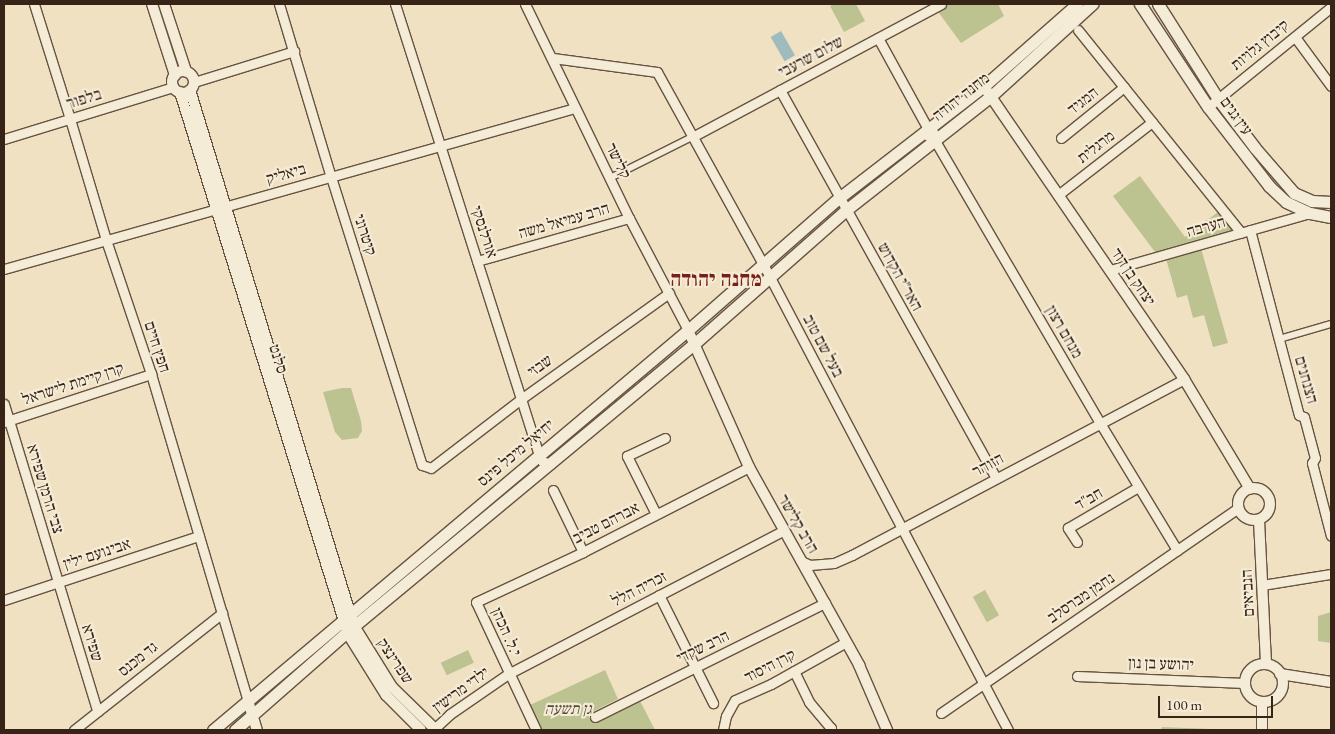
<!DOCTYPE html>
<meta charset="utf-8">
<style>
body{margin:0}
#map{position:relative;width:1335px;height:734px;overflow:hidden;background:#f0e1c3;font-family:"EB Garamond","Frank Ruhl Libre",serif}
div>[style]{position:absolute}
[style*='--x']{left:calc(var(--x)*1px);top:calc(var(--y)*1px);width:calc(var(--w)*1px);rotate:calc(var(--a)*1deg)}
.green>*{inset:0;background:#bdc291;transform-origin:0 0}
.water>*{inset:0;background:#9ebbbd;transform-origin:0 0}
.roads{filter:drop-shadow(1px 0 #665341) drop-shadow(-1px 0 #665341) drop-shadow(0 1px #665341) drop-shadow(0 -1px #665341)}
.pedestrian>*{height:6px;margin:-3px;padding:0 3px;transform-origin:3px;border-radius:3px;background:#f5ecd8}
.minor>*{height:9px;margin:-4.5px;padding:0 4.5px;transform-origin:4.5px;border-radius:4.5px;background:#f5ecd8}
.tertiary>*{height:10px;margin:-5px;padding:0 5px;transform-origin:5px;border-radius:5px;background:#f5ecd8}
.tertiary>.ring{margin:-5px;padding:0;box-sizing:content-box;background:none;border:10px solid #f5ecd8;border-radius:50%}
.secondary>*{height:11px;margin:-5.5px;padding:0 5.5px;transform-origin:5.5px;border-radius:5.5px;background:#f5ecd8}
span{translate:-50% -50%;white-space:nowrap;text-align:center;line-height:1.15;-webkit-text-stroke:4px #f5ecd8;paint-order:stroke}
.street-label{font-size:16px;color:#382416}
.park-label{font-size:16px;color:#594c35;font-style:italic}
.district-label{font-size:21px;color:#7a1f14;font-weight:700}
.frame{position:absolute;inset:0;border:5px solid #382416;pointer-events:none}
.scale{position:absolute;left:1158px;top:696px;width:115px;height:22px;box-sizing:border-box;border:2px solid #382416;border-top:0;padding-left:6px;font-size:15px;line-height:18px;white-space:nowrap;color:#382416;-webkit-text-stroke:4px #f5ecd8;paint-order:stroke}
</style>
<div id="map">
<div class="green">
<i style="clip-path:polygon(835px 4px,856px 4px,865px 21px,844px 32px,830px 6px)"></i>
<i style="clip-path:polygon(944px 4px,998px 4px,1004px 16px,961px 43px,936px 9px)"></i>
<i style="clip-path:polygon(1140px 176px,1185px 237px,1222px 209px,1241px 233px,1200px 245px,1228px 343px,1213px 347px,1204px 315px,1193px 318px,1187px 295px,1177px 298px,1165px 255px,1158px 256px,1113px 196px)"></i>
<i style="clip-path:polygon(342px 388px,351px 388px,361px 421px,362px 431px,358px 438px,342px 440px,335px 432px,323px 392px)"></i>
<i style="left:985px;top:590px;width:29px;height:14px;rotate:61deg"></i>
<i style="clip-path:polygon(1331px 612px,1331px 643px,1318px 641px,1318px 616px)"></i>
<i style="left:468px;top:650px;width:14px;height:30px;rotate:65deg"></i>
<i style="clip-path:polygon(605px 670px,618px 699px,588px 714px,592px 722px,639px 699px,655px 730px,540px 730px,528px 706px)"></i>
<i style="clip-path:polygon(1162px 727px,1235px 730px,1161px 730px)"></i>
</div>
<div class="water">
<i style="left:781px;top:31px;width:28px;height:12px;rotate:60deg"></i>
</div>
<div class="roads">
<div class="pedestrian">
<i style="--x:610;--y:178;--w:94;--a:-26.6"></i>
<i style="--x:1279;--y:339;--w:54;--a:-16.1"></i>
</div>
<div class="minor">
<i style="--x:34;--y:4;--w:121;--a:72.6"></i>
<i style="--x:70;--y:119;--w:126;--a:73.4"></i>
<i style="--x:106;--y:240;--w:141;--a:71.4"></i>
<i style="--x:151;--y:374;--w:341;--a:73.5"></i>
<i style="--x:279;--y:4;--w:181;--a:73.3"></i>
<i style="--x:331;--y:177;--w:302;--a:72.5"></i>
<i style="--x:422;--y:465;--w:9;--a:18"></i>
<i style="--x:431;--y:468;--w:113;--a:-37.5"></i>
<i style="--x:521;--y:399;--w:182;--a:-35.6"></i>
<i style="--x:395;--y:4;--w:473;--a:72.3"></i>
<i style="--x:539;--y:455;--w:7;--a:63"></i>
<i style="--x:542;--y:461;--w:9;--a:21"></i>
<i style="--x:525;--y:4;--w:238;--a:64.1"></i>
<i style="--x:629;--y:218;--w:127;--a:62.2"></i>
<i style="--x:1078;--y:30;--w:260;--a:51.2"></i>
<i style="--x:1295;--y:37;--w:61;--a:53.7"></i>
<i style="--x:878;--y:38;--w:104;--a:61.2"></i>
<i style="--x:928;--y:129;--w:6;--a:31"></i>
<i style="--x:553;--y:58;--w:105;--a:7.7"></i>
<i style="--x:657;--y:72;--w:219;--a:61.1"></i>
<i style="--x:763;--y:264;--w:526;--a:62.27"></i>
<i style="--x:194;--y:82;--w:105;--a:-17.2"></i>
<i style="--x:780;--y:90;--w:444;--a:60.9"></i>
<i style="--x:1208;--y:107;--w:159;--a:-39.1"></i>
<i style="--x:923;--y:133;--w:13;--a:29"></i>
<i style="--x:934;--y:139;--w:329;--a:59.7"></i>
<i style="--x:1100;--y:423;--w:149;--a:58.8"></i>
<i style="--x:694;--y:136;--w:280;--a:-28.1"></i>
<i style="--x:1061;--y:138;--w:81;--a:-39"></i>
<i style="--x:4;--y:139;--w:177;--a:-17.1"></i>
<i style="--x:1058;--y:195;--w:119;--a:-37.8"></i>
<i style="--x:1250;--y:230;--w:191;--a:75.2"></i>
<i style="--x:1299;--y:415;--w:5;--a:22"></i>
<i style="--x:1304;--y:417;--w:42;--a:75"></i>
<i style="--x:1315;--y:458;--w:6;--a:121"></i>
<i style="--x:1312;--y:463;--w:75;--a:75.4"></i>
<i style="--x:477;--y:261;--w:158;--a:-15.8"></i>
<i style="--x:4;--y:269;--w:593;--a:-15.75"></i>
<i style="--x:1110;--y:270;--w:208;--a:-15.9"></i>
<i style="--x:4;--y:404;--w:321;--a:73.1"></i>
<i style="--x:4;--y:422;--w:155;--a:-18.1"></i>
<i style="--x:553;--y:490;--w:69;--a:64.2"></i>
<i style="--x:656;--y:514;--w:65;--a:-116.6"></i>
<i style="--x:627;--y:456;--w:42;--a:-25.3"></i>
<i style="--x:1077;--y:542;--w:17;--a:-123"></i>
<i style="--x:1068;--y:528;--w:81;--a:-30.4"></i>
<i style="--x:803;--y:562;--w:8;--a:23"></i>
<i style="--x:810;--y:565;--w:24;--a:-5"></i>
<i style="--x:834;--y:563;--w:20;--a:-24"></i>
<i style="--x:852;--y:555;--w:376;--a:-27.9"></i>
<i style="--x:1262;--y:585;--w:70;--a:-9.1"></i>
<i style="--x:659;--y:595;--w:121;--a:63.4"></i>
<i style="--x:4;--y:600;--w:205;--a:-18.2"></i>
<i style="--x:794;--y:671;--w:34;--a:64"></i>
<i style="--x:809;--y:702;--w:34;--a:50"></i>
<i style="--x:831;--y:728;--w:2;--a:117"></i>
<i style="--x:1077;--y:676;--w:168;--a:2.4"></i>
<i style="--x:941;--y:713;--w:361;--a:-34.6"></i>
<i style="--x:595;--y:717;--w:257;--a:-26.4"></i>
<i style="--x:74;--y:730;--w:189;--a:-38.3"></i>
<i style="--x:433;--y:730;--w:23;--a:-43"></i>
<i style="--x:450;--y:714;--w:70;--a:-34.6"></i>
<i style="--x:508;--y:674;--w:310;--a:-27.5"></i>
<i style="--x:536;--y:730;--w:141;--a:-115.1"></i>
<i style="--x:476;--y:602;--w:118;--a:-25"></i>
<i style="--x:583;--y:552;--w:186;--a:-27.1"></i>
<i style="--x:723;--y:730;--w:14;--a:-78"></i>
<i style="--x:726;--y:716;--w:18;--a:-61"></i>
<i style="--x:735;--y:700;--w:39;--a:-24"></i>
<i style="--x:771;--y:684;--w:86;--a:-29.2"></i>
</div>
<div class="tertiary">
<i style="--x:152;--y:4;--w:75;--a:72.1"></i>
<i style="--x:164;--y:4;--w:71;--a:71.8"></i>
<i class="ring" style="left:172px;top:71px;width:12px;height:12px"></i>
<i style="--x:190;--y:90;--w:561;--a:72.99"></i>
<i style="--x:354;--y:626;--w:72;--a:58.1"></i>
<i style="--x:392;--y:687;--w:62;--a:44.3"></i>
<i style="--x:987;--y:91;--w:349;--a:55.6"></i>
<i style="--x:1184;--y:379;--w:128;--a:59"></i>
<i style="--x:180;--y:92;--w:567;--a:72.78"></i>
<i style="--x:348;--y:634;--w:72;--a:58.1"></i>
<i style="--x:386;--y:695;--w:49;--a:45"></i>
<i style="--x:688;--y:330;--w:150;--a:66"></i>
<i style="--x:749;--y:467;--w:227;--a:60.9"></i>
<i style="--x:859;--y:665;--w:71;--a:66.7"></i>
<i class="ring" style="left:1238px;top:488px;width:22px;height:22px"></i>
<i style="--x:1259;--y:520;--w:144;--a:87.2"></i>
<i class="ring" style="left:1245px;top:664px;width:28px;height:28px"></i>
<i style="--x:1280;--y:674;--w:52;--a:8.9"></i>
<i style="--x:248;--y:701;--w:30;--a:73"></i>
<i style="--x:1262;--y:730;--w:28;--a:-90"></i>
</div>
<div class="secondary">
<i style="--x:1140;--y:4;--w:123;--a:56.6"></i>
<i style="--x:1208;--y:107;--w:100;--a:52.3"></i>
<i style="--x:1269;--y:186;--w:23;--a:43"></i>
<i style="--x:1286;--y:202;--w:26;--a:25"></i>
<i style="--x:1310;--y:213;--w:21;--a:11"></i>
<i style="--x:1158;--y:4;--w:112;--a:57.7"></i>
<i style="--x:1218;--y:99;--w:61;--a:52.9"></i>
<i style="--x:1255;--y:148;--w:60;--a:49.1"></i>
<i style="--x:1294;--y:193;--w:20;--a:24"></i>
<i style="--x:1312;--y:201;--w:19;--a:3"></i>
<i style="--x:213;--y:730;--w:621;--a:-40.1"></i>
<i style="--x:688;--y:330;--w:201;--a:-41.2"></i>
<i style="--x:839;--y:198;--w:183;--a:-37.7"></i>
<i style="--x:984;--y:86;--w:124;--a:-41.4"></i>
<i style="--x:235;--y:730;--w:158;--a:-41.2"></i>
<i style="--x:354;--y:626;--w:442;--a:-39.7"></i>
<i style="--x:694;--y:344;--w:203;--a:-41.4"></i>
<i style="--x:846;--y:210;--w:184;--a:-38.2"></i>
<i style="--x:991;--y:96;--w:137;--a:-42.3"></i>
</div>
</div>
<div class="street-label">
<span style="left:1260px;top:45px;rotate:-39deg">קיבוץ גלויות</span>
<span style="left:811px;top:57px;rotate:-28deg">שלום שרעבי</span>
<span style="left:961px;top:97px;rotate:-38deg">מחנה יהודה</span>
<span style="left:84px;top:99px;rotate:-17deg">בלפור</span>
<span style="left:1083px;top:101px;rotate:-38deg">המגיד</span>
<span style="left:1236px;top:116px;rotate:54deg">עין גנים</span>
<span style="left:1096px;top:147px;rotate:-38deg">מרגלית</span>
<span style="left:618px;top:161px;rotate:64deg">קלישר</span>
<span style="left:286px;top:174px;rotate:-16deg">ביאליק</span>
<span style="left:564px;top:221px;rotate:-16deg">הרב עמיאל משה</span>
<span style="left:1206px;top:227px;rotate:-16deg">הערבה</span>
<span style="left:484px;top:232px;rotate:72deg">אורלנסקי</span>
<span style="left:365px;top:235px;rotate:72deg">קיטרוני</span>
<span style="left:900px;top:277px;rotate:61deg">האר"י הקדוש</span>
<span style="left:1133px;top:277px;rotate:56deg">יצחק בן דוד</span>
<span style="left:1064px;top:332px;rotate:60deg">מנחם רצון</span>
<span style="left:823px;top:346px;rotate:62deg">בעל שם טוב</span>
<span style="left:157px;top:347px;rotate:72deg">חפץ חיים</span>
<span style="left:278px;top:359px;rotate:73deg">סלנט</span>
<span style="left:540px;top:366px;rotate:-36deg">שבזי</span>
<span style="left:1306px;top:380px;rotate:74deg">הצנחנים</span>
<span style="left:73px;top:384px;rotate:-18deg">קרן קיימת לישראל</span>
<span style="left:516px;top:453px;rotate:-40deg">יחיאל מיכל פינס</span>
<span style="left:988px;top:465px;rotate:-28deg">הזוהר</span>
<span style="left:45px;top:489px;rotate:73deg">צבי הרמן שפירא</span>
<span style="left:1089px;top:499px;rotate:-30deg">חב"ד</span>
<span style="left:606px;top:523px;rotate:-27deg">אברהם טביב</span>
<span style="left:798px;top:524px;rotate:60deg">הרב קלישר</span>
<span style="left:97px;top:554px;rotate:-18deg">אבינועם ילין</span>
<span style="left:639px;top:589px;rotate:-27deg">זכריה הלל</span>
<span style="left:1248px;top:593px;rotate:-93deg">הנביאים</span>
<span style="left:1081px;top:598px;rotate:-34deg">נחמן מברסלב</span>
<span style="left:506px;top:632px;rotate:66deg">י.ל. הכהן</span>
<span style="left:92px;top:643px;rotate:73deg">שפירא</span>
<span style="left:703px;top:647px;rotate:-26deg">הרב שקדי</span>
<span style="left:138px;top:659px;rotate:-39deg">גד מכנס</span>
<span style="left:395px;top:661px;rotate:56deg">שפרינצק</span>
<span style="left:1161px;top:664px;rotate:2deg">יהושע בן נון</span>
<span style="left:770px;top:666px;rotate:-27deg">קרן היסוד</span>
<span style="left:461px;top:690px;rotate:-36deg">ילדי מרישין</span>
</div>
<div class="park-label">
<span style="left:568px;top:709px">גן תשעה</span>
</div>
<div class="district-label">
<span style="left:716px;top:279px">מחנה יהודה</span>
</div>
<div class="frame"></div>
<div class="scale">100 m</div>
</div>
